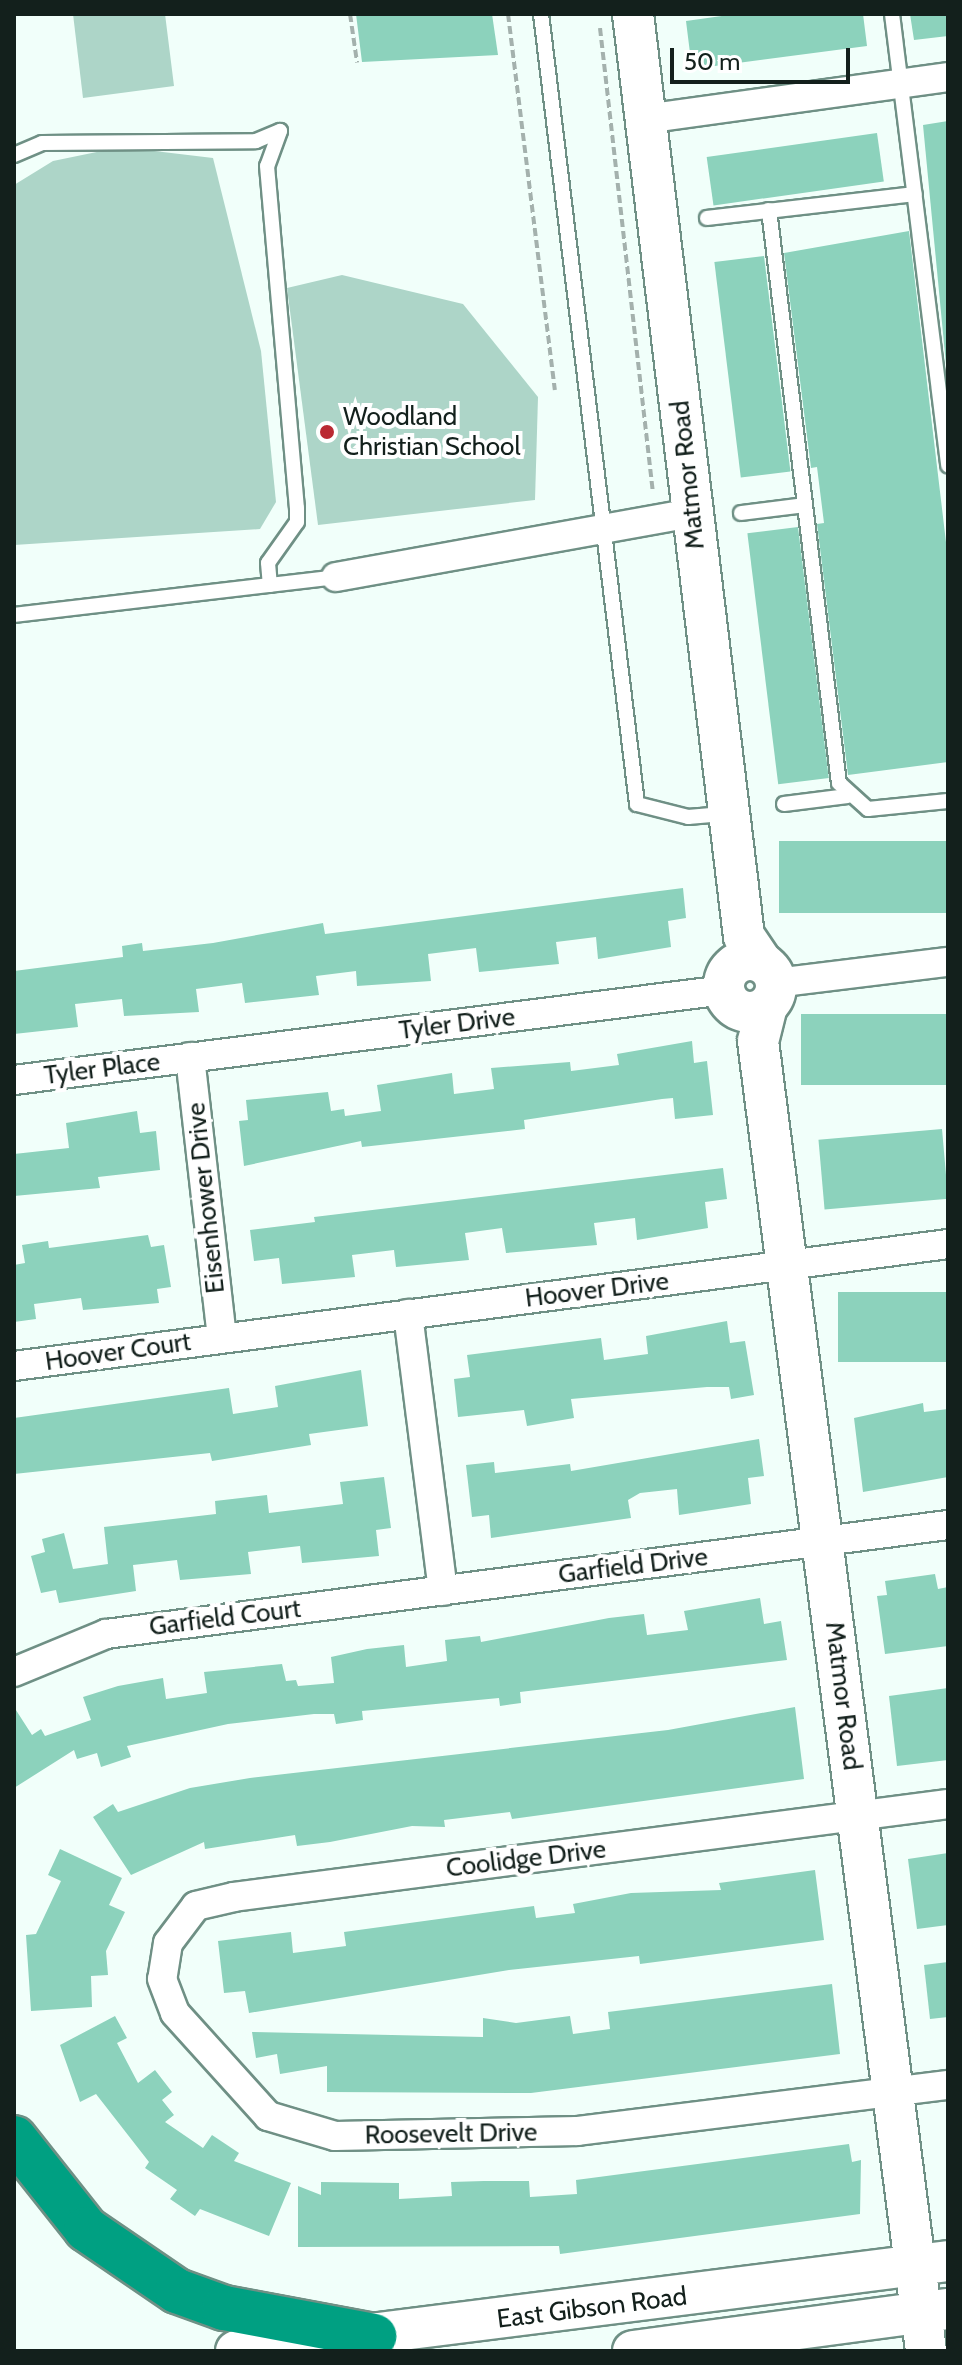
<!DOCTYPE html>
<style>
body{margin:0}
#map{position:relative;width:962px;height:2365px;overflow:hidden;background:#f1fffa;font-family:Cabin,sans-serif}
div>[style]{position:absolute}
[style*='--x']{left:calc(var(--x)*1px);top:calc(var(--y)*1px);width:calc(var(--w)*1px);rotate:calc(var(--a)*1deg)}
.green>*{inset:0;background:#add5c8}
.building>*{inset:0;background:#8cd2bc;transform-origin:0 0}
.path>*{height:4px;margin-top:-2px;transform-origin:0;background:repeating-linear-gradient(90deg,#a4b1ad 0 8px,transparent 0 12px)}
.roads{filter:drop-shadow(2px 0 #6f9085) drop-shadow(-2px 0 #6f9085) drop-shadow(0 2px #6f9085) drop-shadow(0 -2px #6f9085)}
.lane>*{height:14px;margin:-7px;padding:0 7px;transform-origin:7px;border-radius:7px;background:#fff}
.street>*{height:28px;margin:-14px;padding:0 14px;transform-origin:14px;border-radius:14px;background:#fff}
.secondary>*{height:40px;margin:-20px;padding:0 20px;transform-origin:20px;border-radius:20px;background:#fff}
.secondary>.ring{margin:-20px;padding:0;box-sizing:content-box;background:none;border:40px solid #fff;border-radius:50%}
.highway>*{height:44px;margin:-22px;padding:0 22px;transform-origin:22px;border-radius:22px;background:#00a082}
.dots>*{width:22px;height:22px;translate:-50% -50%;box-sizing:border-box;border:4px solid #fff;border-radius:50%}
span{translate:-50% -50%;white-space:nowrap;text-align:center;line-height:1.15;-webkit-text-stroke:8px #fff;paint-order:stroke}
.poi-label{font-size:26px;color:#13201c}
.left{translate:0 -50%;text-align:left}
.street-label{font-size:26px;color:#13201c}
.frame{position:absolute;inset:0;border:16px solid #13201c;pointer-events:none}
.scale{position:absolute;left:670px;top:48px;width:180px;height:36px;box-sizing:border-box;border:4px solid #13201c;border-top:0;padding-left:10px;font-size:24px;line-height:28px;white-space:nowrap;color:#13201c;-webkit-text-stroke:6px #fff;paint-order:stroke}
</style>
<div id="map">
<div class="green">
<i style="clip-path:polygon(73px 14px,165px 14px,174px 86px,83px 98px)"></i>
<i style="clip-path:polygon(121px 147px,213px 158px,261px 351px,276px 502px,260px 529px,14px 545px,14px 185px,53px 161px)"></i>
<i style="clip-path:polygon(342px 275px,463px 304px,538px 397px,535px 500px,318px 525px,287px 288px)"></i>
</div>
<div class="building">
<i style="clip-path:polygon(356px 14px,492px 14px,498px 55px,362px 62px)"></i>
<i style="clip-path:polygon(736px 14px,863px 14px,867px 46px,692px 69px,686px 21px)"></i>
<i style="clip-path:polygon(910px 14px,948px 14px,948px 36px,914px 40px)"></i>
<i style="clip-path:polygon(948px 121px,948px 385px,923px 125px)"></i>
<i style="left:877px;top:133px;width:49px;height:172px;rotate:82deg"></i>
<i style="clip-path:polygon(909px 231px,948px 559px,948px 762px,848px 775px,817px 524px,824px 523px,817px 467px,811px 468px,784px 253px)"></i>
<i style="left:764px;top:256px;width:217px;height:50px;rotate:83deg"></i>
<i style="left:798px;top:527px;width:253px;height:51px;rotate:83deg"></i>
<i style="left:948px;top:841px;width:72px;height:169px;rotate:90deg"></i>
<i style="clip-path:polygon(683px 888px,686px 918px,668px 921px,671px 947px,598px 959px,596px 937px,556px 942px,559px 964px,479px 972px,476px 948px,428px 954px,431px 981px,357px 986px,356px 971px,316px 976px,319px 995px,245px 1003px,242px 983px,196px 989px,199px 1012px,124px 1016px,122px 999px,75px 1004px,78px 1027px,14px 1034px,14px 971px,123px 957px,122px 946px,142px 943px,143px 951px,213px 943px,323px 923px,325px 934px)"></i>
<i style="left:948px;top:1014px;width:71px;height:147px;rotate:90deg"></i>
<i style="clip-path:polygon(692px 1041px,694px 1063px,707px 1061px,713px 1115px,675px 1119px,673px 1098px,662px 1099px,524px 1120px,525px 1129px,362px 1147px,361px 1141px,244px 1166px,239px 1121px,248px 1120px,246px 1100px,328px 1092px,331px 1111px,344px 1109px,345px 1116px,381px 1111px,377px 1085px,452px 1073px,454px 1094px,494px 1089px,491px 1068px,570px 1062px,571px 1071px,619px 1065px,617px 1054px)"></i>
<i style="clip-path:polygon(137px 1111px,140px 1133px,156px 1131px,160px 1170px,98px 1177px,100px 1188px,14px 1196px,14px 1154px,69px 1148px,66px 1123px)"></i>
<i style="left:942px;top:1129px;width:70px;height:124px;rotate:85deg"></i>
<i style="clip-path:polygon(723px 1168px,727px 1199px,705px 1202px,708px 1228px,637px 1240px,635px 1218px,594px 1223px,597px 1245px,506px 1253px,502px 1228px,465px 1233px,469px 1260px,396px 1267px,394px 1250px,352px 1255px,355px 1277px,282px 1284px,279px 1258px,254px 1261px,250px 1230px,315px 1222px,314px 1217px)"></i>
<i style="clip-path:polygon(148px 1235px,151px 1247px,164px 1245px,171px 1287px,157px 1289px,159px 1303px,83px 1310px,81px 1298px,34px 1304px,36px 1319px,14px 1322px,14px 1265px,25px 1263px,22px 1245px,48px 1241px,49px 1248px)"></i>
<i style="left:948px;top:1292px;width:70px;height:110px;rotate:90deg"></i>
<i style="clip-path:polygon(727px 1321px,730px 1343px,745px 1341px,754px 1395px,731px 1399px,729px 1387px,707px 1387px,571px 1399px,574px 1418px,527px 1426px,524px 1410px,458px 1417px,454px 1379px,470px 1377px,467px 1355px,601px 1338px,604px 1360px,648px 1354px,646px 1336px)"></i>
<i style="clip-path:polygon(361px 1370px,368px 1426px,309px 1434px,311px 1445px,212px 1461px,210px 1453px,14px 1474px,14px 1418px,229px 1388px,233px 1414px,278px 1407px,275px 1386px)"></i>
<i style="clip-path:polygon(923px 1403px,924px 1412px,948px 1409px,948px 1477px,863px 1492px,854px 1418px)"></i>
<i style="clip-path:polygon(759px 1439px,764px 1476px,748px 1478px,751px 1504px,679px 1515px,677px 1489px,640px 1493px,628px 1500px,631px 1518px,491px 1538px,489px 1515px,472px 1517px,466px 1465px,494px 1462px,495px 1473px,570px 1464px,571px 1471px)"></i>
<i style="clip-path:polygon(384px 1477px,391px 1528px,376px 1530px,379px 1556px,302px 1563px,300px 1546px,248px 1552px,251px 1574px,180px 1580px,177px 1560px,133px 1565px,136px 1591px,59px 1603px,56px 1590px,41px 1593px,31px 1556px,45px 1552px,42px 1539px,64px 1533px,73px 1569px,108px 1564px,104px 1527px,216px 1514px,215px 1501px,267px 1495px,269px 1513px,343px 1504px,340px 1482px)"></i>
<i style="clip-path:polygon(935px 1574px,938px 1589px,948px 1587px,948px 1646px,885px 1654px,877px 1596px,887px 1595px,885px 1581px)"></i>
<i style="clip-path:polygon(760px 1598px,764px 1624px,781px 1621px,787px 1660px,520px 1692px,521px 1703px,500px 1706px,499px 1698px,362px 1711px,363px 1720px,336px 1724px,334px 1714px,314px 1714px,228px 1724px,127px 1746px,131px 1757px,101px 1767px,97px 1753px,77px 1759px,74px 1750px,14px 1788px,14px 1707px,32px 1735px,41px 1729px,45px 1736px,91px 1720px,83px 1697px,118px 1686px,163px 1678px,166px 1699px,207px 1693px,204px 1672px,282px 1664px,286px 1681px,296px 1680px,298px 1686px,334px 1683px,331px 1657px,367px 1649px,404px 1645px,406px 1667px,447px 1661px,445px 1640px,480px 1636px,481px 1642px,609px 1618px,644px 1614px,647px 1635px,688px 1630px,684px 1611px)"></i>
<i style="clip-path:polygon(948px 1688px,948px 1760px,897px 1766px,889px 1696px)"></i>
<i style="clip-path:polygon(795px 1707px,804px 1779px,512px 1819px,510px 1812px,444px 1820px,445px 1827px,412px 1826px,330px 1842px,297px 1846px,295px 1835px,205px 1849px,204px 1842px,131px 1875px,93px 1817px,113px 1804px,118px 1812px,190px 1788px,250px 1778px,668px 1730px)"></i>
<i style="clip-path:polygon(60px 1849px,122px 1878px,109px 1905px,125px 1912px,106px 1951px,108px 1975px,91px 1976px,92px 2007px,31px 2011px,26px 1935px,36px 1934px,61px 1881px,48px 1875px)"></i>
<i style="clip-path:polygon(948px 1853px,948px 1925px,917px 1929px,908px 1859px)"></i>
<i style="clip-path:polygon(815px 1870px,824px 1940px,640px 1964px,639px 1956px,509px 1970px,249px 2013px,245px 1991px,224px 1993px,218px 1941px,291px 1932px,293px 1953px,346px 1946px,344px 1932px,534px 1906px,536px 1918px,575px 1913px,573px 1904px,631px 1893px,721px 1890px,719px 1883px)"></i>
<i style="clip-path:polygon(948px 1962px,948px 2017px,930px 2019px,924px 1965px)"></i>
<i style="clip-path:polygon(832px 1984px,840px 2054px,531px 2093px,327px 2092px,327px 2066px,280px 2074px,277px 2054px,256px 2058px,252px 2032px,483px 2037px,483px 2018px,516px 2023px,570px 2016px,573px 2034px,610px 2029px,608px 2012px)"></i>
<i style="clip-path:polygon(115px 2016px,127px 2038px,117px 2043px,138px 2083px,155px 2070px,172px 2092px,162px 2100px,174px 2115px,165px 2122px,203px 2148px,212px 2135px,239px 2153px,234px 2161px,291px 2183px,269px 2236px,200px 2209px,195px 2216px,170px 2199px,177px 2190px,145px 2168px,149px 2162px,96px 2094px,80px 2102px,60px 2045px)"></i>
<i style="clip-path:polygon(849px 2144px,852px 2162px,861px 2160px,860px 2214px,560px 2254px,559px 2246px,298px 2247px,298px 2186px,321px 2195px,321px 2182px,399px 2183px,399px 2199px,452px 2196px,451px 2182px,484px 2181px,529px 2181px,530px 2197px,577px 2194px,576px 2180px)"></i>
</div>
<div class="path">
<i style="--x:350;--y:14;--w:49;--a:81.7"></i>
<i style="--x:508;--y:14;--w:379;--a:82.9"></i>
<i style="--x:600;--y:28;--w:467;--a:83.5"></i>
</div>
<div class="roads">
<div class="lane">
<i style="--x:541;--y:14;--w:796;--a:83.07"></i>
<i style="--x:637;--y:804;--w:53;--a:14.3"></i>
<i style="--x:688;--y:817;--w:38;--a:-5"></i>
<i style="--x:892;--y:14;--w:455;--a:82.9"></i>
<i style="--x:14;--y:155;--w:30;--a:-23"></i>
<i style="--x:42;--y:143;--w:214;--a:-0.5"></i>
<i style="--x:256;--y:141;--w:26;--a:-23"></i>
<i style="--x:280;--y:131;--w:37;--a:110"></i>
<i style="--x:267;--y:166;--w:343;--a:85"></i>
<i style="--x:297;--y:508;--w:14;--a:90"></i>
<i style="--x:297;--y:522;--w:50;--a:125.3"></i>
<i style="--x:268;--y:563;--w:22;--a:85"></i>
<i style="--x:769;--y:210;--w:577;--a:83.04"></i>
<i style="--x:839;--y:783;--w:39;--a:42"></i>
<i style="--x:868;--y:809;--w:80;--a:-5.7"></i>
<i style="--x:707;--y:218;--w:209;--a:-6.6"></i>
<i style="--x:741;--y:513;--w:64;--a:-7.1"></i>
<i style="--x:14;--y:615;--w:324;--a:-6.7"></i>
<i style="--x:784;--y:804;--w:64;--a:-7.2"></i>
</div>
<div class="street">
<i style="--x:645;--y:119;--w:306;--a:-7.9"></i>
<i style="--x:336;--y:577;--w:360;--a:-10.2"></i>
<i style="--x:776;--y:983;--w:173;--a:-7"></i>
<i style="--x:190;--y:1057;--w:283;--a:83.5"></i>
<i style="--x:14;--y:1080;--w:716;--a:-7.22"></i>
<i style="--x:408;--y:1314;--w:279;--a:82.8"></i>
<i style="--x:14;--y:1366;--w:942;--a:-7.44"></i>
<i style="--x:14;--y:1672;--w:100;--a:-22.4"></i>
<i style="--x:106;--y:1634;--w:849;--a:-7.38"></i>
<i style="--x:948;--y:1804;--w:720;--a:172.58"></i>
<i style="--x:234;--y:1897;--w:39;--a:167"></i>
<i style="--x:196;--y:1906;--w:46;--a:127.1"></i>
<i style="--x:168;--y:1943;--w:36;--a:99"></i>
<i style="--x:162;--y:1979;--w:36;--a:69"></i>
<i style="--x:175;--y:2013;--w:139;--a:47.9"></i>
<i style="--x:268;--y:2116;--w:70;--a:16.6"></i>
<i style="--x:335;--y:2136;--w:243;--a:-1.2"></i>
<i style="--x:578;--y:2131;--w:373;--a:-7.1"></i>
</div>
<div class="secondary">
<i style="--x:633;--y:14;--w:929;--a:83.14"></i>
<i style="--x:744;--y:936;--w:32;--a:56"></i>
<i class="ring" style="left:724px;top:960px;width:12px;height:12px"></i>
<i style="--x:767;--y:1006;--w:36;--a:104"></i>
<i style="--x:758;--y:1041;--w:1321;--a:82.69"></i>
<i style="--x:236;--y:2351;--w:718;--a:-7.2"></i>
<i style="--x:633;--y:2351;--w:318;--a:-7.6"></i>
</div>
<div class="highway">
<i style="--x:14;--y:2138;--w:116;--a:51.6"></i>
<i style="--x:86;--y:2229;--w:110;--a:34.3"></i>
<i style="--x:177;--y:2291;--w:50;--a:19.9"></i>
<i style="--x:224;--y:2308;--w:153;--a:10.6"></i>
</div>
</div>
<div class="dots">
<i style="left:327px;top:432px;background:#ba2a33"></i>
</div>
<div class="poi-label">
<span class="left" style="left:343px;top:432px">Woodland<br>Christian School</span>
</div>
<div class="street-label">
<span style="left:688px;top:475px;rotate:-96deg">Matmor Road</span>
<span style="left:457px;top:1024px;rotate:-7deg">Tyler Drive</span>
<span style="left:102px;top:1069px;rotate:-7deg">Tyler Place</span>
<span style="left:206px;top:1198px;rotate:-96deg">Eisenhower Drive</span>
<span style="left:597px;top:1290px;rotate:-7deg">Hoover Drive</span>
<span style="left:118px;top:1352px;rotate:-8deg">Hoover Court</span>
<span style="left:633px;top:1566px;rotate:-7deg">Garfield Drive</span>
<span style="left:225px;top:1618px;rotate:-7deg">Garfield Court</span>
<span style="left:843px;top:1696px;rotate:83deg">Matmor Road</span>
<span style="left:526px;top:1859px;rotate:-7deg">Coolidge Drive</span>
<span style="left:451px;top:2134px;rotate:-1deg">Roosevelt Drive</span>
<span style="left:592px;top:2308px;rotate:-7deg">East Gibson Road</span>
</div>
<div class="frame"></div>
<div class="scale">50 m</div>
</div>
